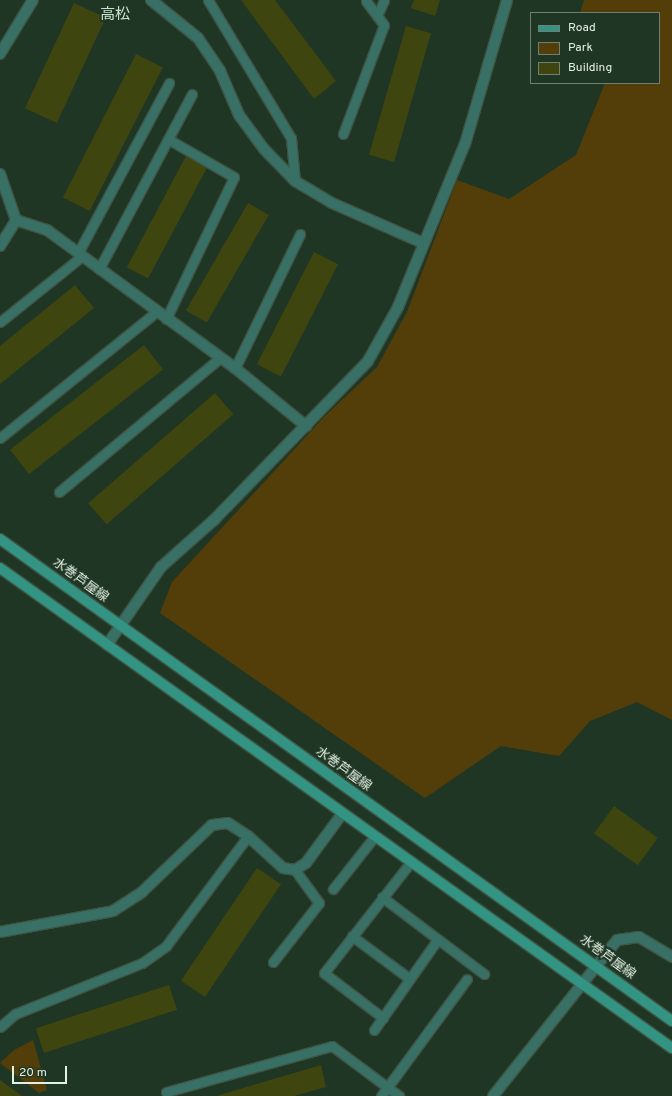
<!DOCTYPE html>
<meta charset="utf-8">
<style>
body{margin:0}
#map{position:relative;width:672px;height:1096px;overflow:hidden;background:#203624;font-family:Overpass,"Noto Sans JP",sans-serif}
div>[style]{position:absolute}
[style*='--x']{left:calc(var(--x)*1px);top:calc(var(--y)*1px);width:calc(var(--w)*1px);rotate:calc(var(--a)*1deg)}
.green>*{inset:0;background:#533e09}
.building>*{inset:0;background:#3e450e;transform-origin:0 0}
.roads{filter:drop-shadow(1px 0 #3f5443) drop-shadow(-1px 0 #3f5443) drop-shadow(0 1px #3f5443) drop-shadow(0 -1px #3f5443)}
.service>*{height:9px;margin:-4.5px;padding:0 4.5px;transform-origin:4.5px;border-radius:4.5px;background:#397066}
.minor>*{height:10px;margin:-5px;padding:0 5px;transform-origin:5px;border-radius:5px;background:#397066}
.secondary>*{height:10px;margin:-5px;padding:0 5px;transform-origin:5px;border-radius:5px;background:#339484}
span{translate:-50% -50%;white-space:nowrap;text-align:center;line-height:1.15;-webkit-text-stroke:4px #203624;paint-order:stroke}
.street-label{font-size:13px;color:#e3f0e4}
.quarter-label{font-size:15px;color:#c8e3cb}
.legend{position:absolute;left:530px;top:12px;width:130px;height:72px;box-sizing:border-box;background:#203624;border:1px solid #6e8071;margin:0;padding:5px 7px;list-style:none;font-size:12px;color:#e3f0e4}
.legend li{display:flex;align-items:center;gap:8px;height:20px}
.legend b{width:20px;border:1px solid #6e8071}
.scale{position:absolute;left:12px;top:1066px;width:55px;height:18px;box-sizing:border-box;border:2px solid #e3f0e4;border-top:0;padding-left:5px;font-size:12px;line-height:14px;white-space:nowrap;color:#e3f0e4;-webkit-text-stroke:3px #203624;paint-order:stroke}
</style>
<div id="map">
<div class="green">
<i style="clip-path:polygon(584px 0,672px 0,672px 720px,637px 702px,590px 721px,559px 756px,501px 746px,425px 798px,160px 613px,172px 582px,325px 416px,377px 367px,407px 312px,457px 180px,509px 199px,576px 155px,605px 83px,659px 83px,659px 13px,580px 13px)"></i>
<i style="clip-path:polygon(33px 1040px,47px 1090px,39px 1093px,0 1063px,14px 1050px)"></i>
</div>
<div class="building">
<i style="clip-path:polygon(241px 0,275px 0,336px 81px,314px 99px)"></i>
<i style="clip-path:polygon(414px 0,440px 0,435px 16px,411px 8px)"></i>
<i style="left:74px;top:3px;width:35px;height:116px;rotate:25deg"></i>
<i style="left:406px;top:26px;width:26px;height:134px;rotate:16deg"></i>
<i style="left:136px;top:54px;width:30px;height:161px;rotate:27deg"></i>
<i style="left:186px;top:156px;width:24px;height:126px;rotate:28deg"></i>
<i style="left:248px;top:203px;width:24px;height:124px;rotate:30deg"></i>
<i style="left:314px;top:252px;width:27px;height:126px;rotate:27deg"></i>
<i style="clip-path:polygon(75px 285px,94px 308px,0 384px,0 346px)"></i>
<i style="left:144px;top:345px;width:31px;height:170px;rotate:52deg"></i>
<i style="left:215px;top:393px;width:28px;height:168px;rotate:49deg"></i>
<i style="left:614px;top:806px;width:54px;height:34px;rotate:36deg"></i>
<i style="left:257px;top:868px;width:29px;height:136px;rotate:34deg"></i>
<i style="left:169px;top:985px;width:26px;height:140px;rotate:72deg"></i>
<i style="clip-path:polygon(321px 1065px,326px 1087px,294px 1096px,216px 1096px)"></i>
<i style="clip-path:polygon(0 1080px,22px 1096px,0 1096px)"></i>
</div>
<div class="roads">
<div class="service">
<i style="--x:208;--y:0;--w:161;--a:59"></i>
<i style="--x:291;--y:138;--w:43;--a:84.7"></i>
<i style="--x:377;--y:16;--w:17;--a:-66"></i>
<i style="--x:343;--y:134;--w:116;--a:-69.4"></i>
<i style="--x:384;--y:25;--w:30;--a:-127"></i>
<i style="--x:78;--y:253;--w:193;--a:-61.8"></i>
<i style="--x:99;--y:269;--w:198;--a:-62"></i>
<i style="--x:166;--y:319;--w:157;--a:-64.4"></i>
<i style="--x:234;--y:177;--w:76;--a:-150.1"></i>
<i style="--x:0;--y:322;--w:105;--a:-38.8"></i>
<i style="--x:235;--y:368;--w:149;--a:-64.1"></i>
<i style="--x:0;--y:438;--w:201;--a:-38.9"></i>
<i style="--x:59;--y:492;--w:209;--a:-39.8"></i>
<i style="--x:333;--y:889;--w:66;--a:-51.7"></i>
<i style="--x:382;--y:897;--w:128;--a:37"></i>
<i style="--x:352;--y:936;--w:72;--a:36.6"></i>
<i style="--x:273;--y:962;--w:75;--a:-52.1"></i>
<i style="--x:319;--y:903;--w:41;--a:-126"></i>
<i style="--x:383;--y:1018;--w:74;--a:-142.7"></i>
<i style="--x:324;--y:973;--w:140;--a:-52"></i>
<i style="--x:0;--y:1027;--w:20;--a:-41"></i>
<i style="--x:15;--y:1014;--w:137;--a:-21.9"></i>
<i style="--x:142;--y:963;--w:29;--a:-35"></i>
<i style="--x:166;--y:946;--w:137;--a:-53.3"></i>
<i style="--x:374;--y:1030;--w:111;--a:-54.9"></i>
<i style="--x:166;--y:1092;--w:172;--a:-15.5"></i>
<i style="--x:332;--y:1046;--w:84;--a:36.7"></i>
<i style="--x:381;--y:1096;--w:145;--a:-53.7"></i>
</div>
<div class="minor">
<i style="--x:151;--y:0;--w:60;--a:39"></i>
<i style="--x:198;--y:38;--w:40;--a:56"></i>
<i style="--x:220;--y:71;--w:48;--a:66.6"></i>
<i style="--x:239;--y:115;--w:42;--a:53.7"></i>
<i style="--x:264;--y:149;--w:45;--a:45.9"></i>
<i style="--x:295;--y:181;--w:43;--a:30.7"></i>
<i style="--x:332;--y:203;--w:99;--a:23.7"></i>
<i style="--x:0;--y:54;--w:63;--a:-58.6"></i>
<i style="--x:0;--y:174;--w:49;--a:70.8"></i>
<i style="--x:0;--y:246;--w:31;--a:-58"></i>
<i style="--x:16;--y:220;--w:33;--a:18"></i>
<i style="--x:47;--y:230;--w:233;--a:36.3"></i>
<i style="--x:235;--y:368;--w:92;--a:39.2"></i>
<i style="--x:107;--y:645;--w:95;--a:-55.3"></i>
<i style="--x:161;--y:567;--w:71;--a:-41.6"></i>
<i style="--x:214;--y:520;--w:221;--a:-45.9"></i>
<i style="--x:368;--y:361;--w:62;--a:-60.9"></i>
<i style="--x:398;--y:307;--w:176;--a:-67.7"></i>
<i style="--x:465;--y:144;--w:150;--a:-73.7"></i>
<i style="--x:0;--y:932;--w:115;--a:-10.5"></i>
<i style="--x:113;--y:911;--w:35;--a:-33"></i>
<i style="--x:142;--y:892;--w:97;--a:-43.7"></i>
<i style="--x:212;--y:825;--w:16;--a:-7"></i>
<i style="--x:228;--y:823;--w:24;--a:33"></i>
<i style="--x:248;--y:836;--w:47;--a:42.4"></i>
<i style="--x:283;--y:868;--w:12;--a:9"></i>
<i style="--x:295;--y:870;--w:13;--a:-32"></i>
<i style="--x:306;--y:863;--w:61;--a:-53.7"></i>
<i style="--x:493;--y:1096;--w:199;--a:-51.5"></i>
<i style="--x:617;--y:940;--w:22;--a:-8"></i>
<i style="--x:639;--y:937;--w:39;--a:31"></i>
</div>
<div class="secondary">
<i style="--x:0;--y:539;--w:827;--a:35.65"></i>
<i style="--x:0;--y:568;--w:826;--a:35.54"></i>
</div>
</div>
<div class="street-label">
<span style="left:80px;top:581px;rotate:36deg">水巻芦屋線</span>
<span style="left:343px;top:770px;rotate:36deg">水巻芦屋線</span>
<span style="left:607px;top:958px;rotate:36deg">水巻芦屋線</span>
</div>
<div class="quarter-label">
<span style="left:115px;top:16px">高松</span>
</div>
<ul class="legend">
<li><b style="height:5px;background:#339484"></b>Road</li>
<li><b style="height:11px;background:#533e09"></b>Park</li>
<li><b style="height:11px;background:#3e450e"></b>Building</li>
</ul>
<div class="scale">20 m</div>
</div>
